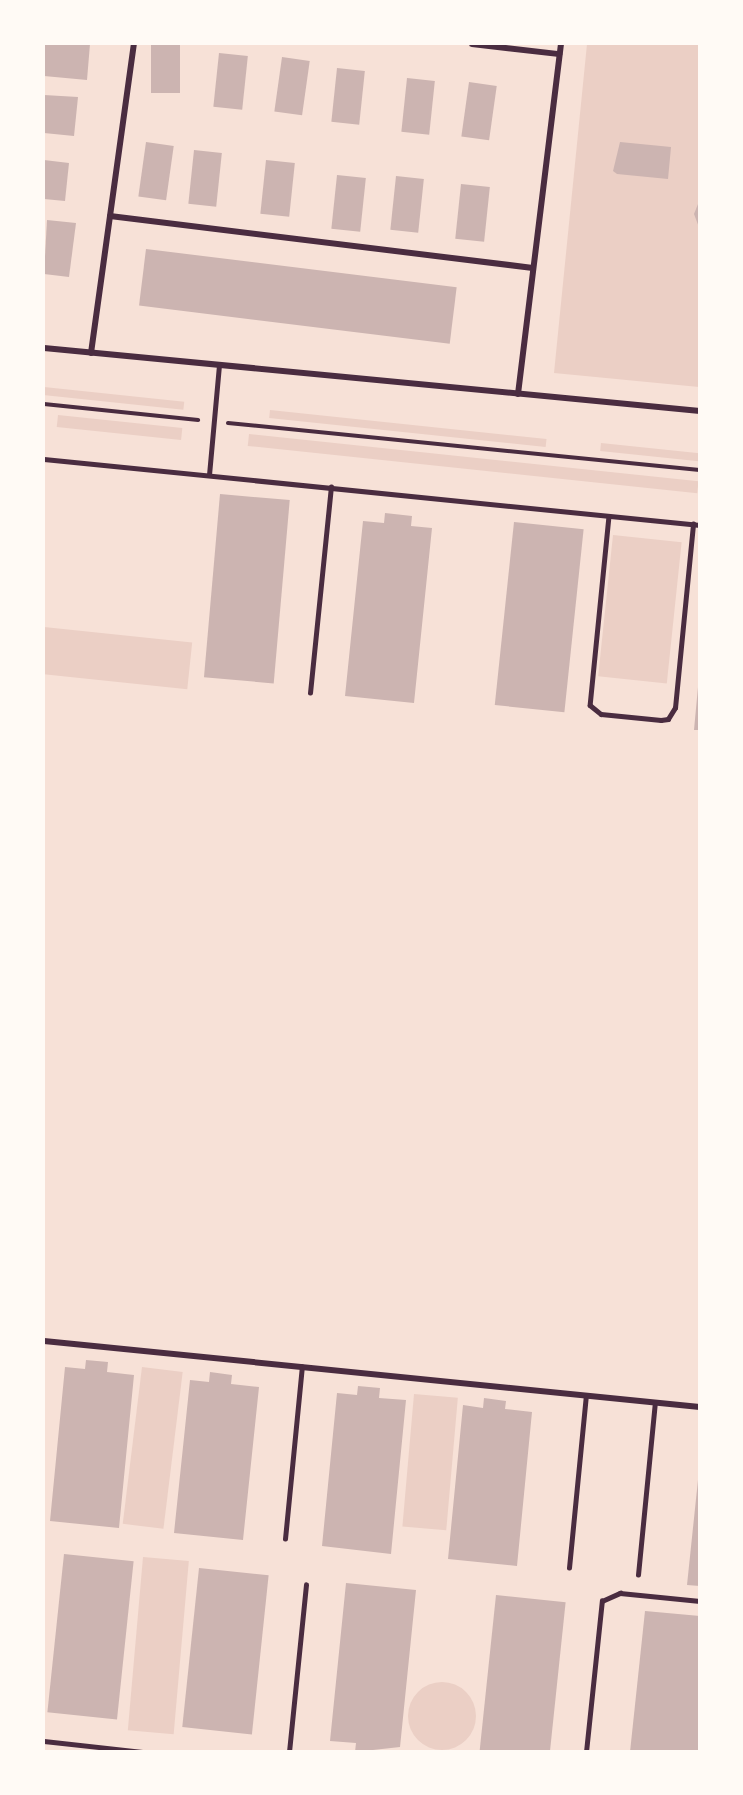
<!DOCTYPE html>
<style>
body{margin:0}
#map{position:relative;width:743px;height:1795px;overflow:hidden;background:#f7e1d7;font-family:"Roboto Condensed",sans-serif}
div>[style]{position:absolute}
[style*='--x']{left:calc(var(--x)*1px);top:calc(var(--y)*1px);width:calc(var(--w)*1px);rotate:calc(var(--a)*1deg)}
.green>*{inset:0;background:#ebcfc5;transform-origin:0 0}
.round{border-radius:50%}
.building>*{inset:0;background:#ccb4b1;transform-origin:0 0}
.path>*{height:4px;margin:-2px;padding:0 2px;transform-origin:2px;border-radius:2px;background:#4a2c40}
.service>*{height:4.5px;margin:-2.25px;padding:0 2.25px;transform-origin:2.25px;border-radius:2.25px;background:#4a2c40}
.minor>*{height:6px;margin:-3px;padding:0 3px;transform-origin:3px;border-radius:3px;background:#4a2c40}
span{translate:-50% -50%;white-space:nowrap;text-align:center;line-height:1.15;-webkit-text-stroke:6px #fffaf5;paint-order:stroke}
.frame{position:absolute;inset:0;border:45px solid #fffaf5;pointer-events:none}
</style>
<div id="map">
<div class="green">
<i style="clip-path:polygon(587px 44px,699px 44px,699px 387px,554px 373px)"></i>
<i style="left:44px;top:387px;width:141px;height:8px;rotate:6deg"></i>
<i style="left:270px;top:410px;width:278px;height:8px;rotate:6deg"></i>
<i style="left:58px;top:415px;width:125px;height:12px;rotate:6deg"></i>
<i style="left:249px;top:434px;width:452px;height:12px;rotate:6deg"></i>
<i style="left:601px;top:443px;width:99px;height:8px;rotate:6deg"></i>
<i style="left:613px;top:535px;width:69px;height:142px;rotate:6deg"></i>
<i style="left:44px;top:627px;width:149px;height:47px;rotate:6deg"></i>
<i style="left:142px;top:1367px;width:41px;height:158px;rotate:7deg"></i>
<i style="left:414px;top:1394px;width:44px;height:133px;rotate:5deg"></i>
<i style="left:143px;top:1557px;width:46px;height:174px;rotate:5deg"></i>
<i class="round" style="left:408px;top:1682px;width:68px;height:68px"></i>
</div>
<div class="building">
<i style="clip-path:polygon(45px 44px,90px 44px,87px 80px,44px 76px)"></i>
<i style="left:151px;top:44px;width:29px;height:49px"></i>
<i style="left:219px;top:53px;width:29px;height:54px;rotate:6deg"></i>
<i style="left:282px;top:57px;width:28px;height:55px;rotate:8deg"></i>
<i style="left:337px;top:68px;width:28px;height:54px;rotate:6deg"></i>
<i style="left:407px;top:78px;width:28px;height:54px;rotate:6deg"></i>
<i style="left:469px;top:82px;width:28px;height:55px;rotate:8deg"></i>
<i style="clip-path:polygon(44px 95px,78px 97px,74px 136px,44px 133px)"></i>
<i style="left:146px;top:142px;width:28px;height:55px;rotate:8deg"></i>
<i style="clip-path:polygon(620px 142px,671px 147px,668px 179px,617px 174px,613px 171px)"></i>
<i style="left:194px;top:150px;width:28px;height:54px;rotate:6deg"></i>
<i style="clip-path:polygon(44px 160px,69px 163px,65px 201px,44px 199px)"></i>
<i style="left:266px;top:160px;width:29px;height:54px;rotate:6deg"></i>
<i style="left:337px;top:175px;width:29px;height:54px;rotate:6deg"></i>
<i style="left:396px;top:176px;width:28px;height:54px;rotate:6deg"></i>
<i style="left:461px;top:184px;width:29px;height:55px;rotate:6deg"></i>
<i style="clip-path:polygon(700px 199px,700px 230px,694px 214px)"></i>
<i style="clip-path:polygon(47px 220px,76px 223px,69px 277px,44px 274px)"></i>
<i style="left:146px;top:249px;width:313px;height:57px;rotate:7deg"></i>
<i style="left:220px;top:494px;width:70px;height:184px;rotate:5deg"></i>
<i style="clip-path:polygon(385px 513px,412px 516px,411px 526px,432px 528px,414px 703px,345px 696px,363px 521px,384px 523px)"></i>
<i style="left:514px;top:522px;width:70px;height:184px;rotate:6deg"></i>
<i style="clip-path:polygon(698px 687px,700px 687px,700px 730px,694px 730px)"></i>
<i style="clip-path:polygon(86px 1360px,108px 1362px,107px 1372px,134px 1375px,119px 1528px,50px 1521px,65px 1367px,85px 1369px)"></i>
<i style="clip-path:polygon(210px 1372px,232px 1375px,231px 1384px,259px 1387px,243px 1540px,174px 1533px,190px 1380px,209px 1382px)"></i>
<i style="clip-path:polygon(358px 1386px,380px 1388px,379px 1398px,406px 1400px,391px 1554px,322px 1546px,337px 1393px,357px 1395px)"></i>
<i style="clip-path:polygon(484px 1398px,506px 1401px,505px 1409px,532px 1412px,517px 1566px,448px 1559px,463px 1405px,483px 1408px)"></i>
<i style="clip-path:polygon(698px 1480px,700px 1480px,700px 1586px,687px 1585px)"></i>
<i style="left:64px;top:1554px;width:70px;height:159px;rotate:6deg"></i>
<i style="left:199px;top:1568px;width:70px;height:160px;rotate:6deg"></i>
<i style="clip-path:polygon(346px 1583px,416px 1590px,400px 1747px,355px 1752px,356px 1743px,330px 1741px)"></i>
<i style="left:496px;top:1595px;width:70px;height:158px;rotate:6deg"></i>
<i style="clip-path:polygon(645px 1611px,700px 1616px,700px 1752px,630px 1752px)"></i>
</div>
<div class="path">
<i style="--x:44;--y:404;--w:155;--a:5.9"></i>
<i style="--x:228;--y:423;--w:474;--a:5.7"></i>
</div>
<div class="service">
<i style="--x:44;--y:459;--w:659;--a:5.75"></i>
<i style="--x:209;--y:475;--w:110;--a:-84.8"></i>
<i style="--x:609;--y:516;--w:190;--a:95.7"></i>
<i style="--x:590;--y:705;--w:14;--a:39"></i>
<i style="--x:601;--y:714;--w:60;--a:5.7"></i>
<i style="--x:661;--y:720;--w:7;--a:-8"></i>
<i style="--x:668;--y:719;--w:13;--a:-58"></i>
<i style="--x:675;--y:708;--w:185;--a:-84.4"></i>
<i style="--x:310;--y:693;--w:207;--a:-84.2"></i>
<i style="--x:285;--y:1539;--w:173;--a:-84.4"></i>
<i style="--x:569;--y:1568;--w:173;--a:-84.4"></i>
<i style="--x:638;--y:1575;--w:173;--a:-84.4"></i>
<i style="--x:44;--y:1741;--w:101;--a:6.3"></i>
<i style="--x:289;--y:1752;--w:168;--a:-84.2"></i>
<i style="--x:586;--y:1752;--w:152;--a:-84"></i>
<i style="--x:602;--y:1601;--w:20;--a:-24"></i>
<i style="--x:620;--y:1593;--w:80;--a:5.7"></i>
</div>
<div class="minor">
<i style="--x:472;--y:44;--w:88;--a:6.6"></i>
<i style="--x:110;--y:216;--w:426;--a:7"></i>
<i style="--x:44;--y:348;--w:659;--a:5.49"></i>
<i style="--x:91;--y:353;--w:312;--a:-82.1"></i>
<i style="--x:518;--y:394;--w:353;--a:-83"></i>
<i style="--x:44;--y:1341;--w:659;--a:5.75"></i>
</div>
<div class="frame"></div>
</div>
